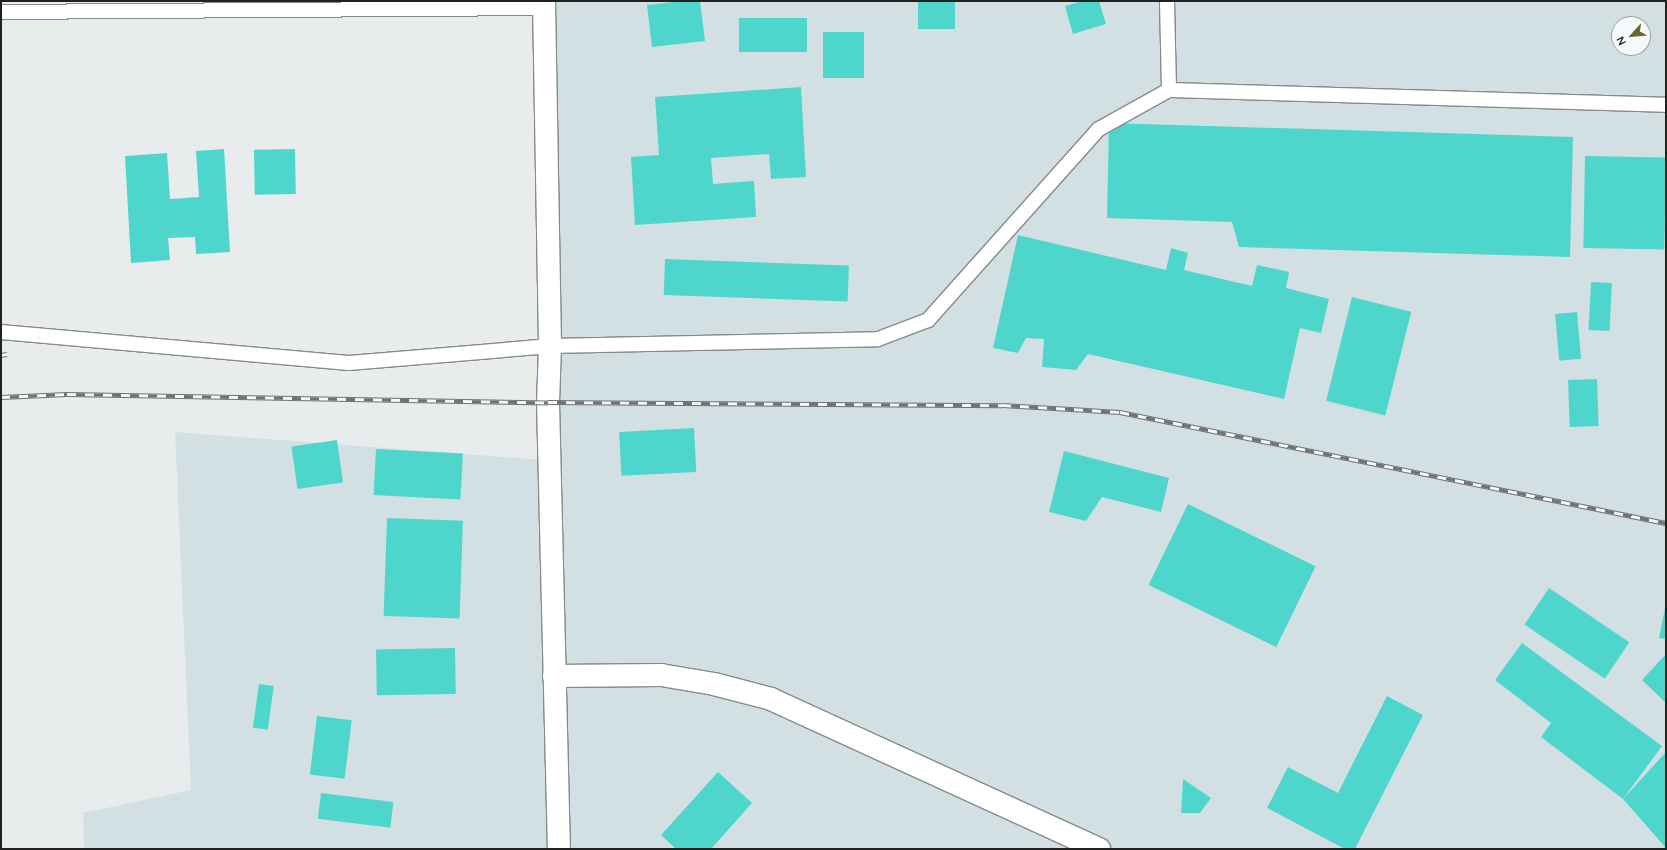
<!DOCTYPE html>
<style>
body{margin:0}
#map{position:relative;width:1667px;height:850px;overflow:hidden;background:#e8eced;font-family:Quicksand,sans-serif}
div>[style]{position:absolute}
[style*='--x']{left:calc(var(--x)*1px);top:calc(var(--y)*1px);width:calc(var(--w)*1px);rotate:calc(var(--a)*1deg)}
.built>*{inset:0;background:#d3e0e3}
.building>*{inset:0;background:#4fd6cc;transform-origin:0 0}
.roads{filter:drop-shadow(1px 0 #868a8b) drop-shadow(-1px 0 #868a8b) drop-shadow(0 1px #868a8b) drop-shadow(0 -1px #868a8b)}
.lane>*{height:14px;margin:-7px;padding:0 7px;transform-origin:7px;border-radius:7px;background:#fff}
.street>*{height:22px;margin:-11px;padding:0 11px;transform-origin:11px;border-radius:11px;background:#fff}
.secondary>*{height:22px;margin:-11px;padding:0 11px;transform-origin:11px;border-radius:11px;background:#fff}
.rail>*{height:4.5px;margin-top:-2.25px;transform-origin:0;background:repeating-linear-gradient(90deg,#f5f9fa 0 9px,#6f7273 0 18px);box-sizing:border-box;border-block:1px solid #6f7273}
span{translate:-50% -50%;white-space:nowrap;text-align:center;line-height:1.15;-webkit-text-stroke:3px #f5f9fa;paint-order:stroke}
.frame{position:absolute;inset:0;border:2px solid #202222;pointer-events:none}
.north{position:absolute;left:1611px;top:16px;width:40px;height:40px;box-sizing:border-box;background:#f5f9fa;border:1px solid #a0a3a4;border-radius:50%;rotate:243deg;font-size:11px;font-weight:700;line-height:16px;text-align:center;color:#202222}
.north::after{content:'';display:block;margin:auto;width:14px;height:18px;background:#686531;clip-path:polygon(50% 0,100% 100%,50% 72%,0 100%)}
</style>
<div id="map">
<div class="built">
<i style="clip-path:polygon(evenodd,544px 1px,1666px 1px,1666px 849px,84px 849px,83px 813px,191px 790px,175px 432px,543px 460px,544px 1px,1619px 24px,1643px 24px,1643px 48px,1619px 48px,1619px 24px)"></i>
</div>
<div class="building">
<i style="clip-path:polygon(683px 1px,700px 1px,705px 41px,652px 47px,647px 5px)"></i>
<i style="left:918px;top:1px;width:37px;height:28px"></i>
<i style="clip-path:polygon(1083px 1px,1099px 1px,1106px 24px,1073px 34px,1065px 6px)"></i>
<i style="left:739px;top:18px;width:68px;height:34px"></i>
<i style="left:823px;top:32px;width:41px;height:46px"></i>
<i style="clip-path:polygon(801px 87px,806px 177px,771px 179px,769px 154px,711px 158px,713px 184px,754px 181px,756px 217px,635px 225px,631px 157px,659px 155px,655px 97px)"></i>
<i style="clip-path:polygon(1109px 123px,1573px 137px,1570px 257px,1239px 247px,1232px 222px,1107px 218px)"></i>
<i style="clip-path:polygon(224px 149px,230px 252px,196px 254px,195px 237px,168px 238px,170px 260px,131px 263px,125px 156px,167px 153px,170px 199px,199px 197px,196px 151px)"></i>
<i style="left:295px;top:149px;width:45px;height:41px;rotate:89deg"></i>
<i style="left:1585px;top:156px;width:81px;height:92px;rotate:1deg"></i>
<i style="clip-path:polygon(1018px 235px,1166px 270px,1171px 248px,1188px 253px,1184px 270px,1252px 286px,1257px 265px,1289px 272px,1286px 288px,1329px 299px,1321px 333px,1300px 328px,1284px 399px,1088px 354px,1076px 370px,1042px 367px,1044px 339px,1026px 338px,1018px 353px,993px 348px)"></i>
<i style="left:665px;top:259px;width:184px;height:36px;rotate:2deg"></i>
<i style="left:1591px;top:282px;width:21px;height:48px;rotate:3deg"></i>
<i style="left:1352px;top:297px;width:61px;height:107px;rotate:14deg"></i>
<i style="left:1577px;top:312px;width:47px;height:22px;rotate:85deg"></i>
<i style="left:1597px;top:379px;width:47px;height:29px;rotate:88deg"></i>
<i style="left:694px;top:428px;width:44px;height:75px;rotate:87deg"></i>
<i style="left:337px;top:440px;width:43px;height:46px;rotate:82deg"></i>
<i style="left:376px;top:449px;width:87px;height:46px;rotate:3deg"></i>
<i style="clip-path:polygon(1064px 451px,1169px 478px,1161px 512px,1102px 497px,1086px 521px,1049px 512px)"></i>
<i style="left:1188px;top:504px;width:142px;height:90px;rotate:26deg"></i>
<i style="left:387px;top:518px;width:76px;height:98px;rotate:2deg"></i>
<i style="left:1549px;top:588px;width:97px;height:44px;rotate:34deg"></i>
<i style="clip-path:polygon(1665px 608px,1666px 608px,1666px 639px,1659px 638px)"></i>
<i style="clip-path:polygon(1522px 643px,1662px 746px,1623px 799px,1541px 737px,1551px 723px,1495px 680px)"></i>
<i style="left:455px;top:648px;width:46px;height:79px;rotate:89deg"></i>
<i style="clip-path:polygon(1666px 654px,1666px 703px,1642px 680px)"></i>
<i style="left:259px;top:684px;width:15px;height:44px;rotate:8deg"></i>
<i style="clip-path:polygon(1387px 696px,1423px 715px,1355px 849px,1345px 849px,1267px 808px,1288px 767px,1338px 793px)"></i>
<i style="left:317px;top:716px;width:35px;height:59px;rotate:7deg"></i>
<i style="clip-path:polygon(1666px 752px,1666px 848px,1623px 799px)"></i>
<i style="clip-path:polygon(718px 772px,752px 803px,711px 849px,676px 849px,661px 835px)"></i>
<i style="clip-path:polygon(1183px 779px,1211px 798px,1200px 813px,1181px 813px)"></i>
<i style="left:321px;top:793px;width:73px;height:26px;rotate:7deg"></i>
</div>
<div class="roads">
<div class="lane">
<i style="--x:1167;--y:1;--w:89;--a:88.7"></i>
<i style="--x:1;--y:12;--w:543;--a:-0.42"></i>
<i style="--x:1;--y:332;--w:349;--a:5.1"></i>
<i style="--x:349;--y:363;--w:202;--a:-4.8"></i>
<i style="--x:550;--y:346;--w:328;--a:-1.2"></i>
<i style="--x:878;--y:339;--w:53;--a:-20.8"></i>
<i style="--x:928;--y:320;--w:256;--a:-48.2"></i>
<i style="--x:1099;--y:129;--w:80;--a:-29.1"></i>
<i style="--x:1169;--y:90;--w:497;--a:1.7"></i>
</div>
<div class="street">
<i style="--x:554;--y:676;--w:107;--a:-0.5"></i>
<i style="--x:661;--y:675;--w:54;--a:9.6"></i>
<i style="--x:714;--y:684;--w:59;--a:14.7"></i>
<i style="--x:771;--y:699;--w:361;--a:24.6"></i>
</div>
<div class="secondary">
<i style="--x:544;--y:1;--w:345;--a:89"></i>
<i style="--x:550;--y:346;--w:56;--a:92"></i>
<i style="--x:548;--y:402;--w:447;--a:88.6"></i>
</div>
</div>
<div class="rail">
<i style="--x:1;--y:355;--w:6;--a:-9"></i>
<i style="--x:1;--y:397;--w:66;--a:-2.6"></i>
<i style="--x:67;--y:394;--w:481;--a:1"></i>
<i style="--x:548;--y:402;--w:454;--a:0.4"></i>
<i style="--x:1002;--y:405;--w:118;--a:3.4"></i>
<i style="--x:1120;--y:412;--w:557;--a:11.49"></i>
</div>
<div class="frame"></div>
<div class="north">N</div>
</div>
